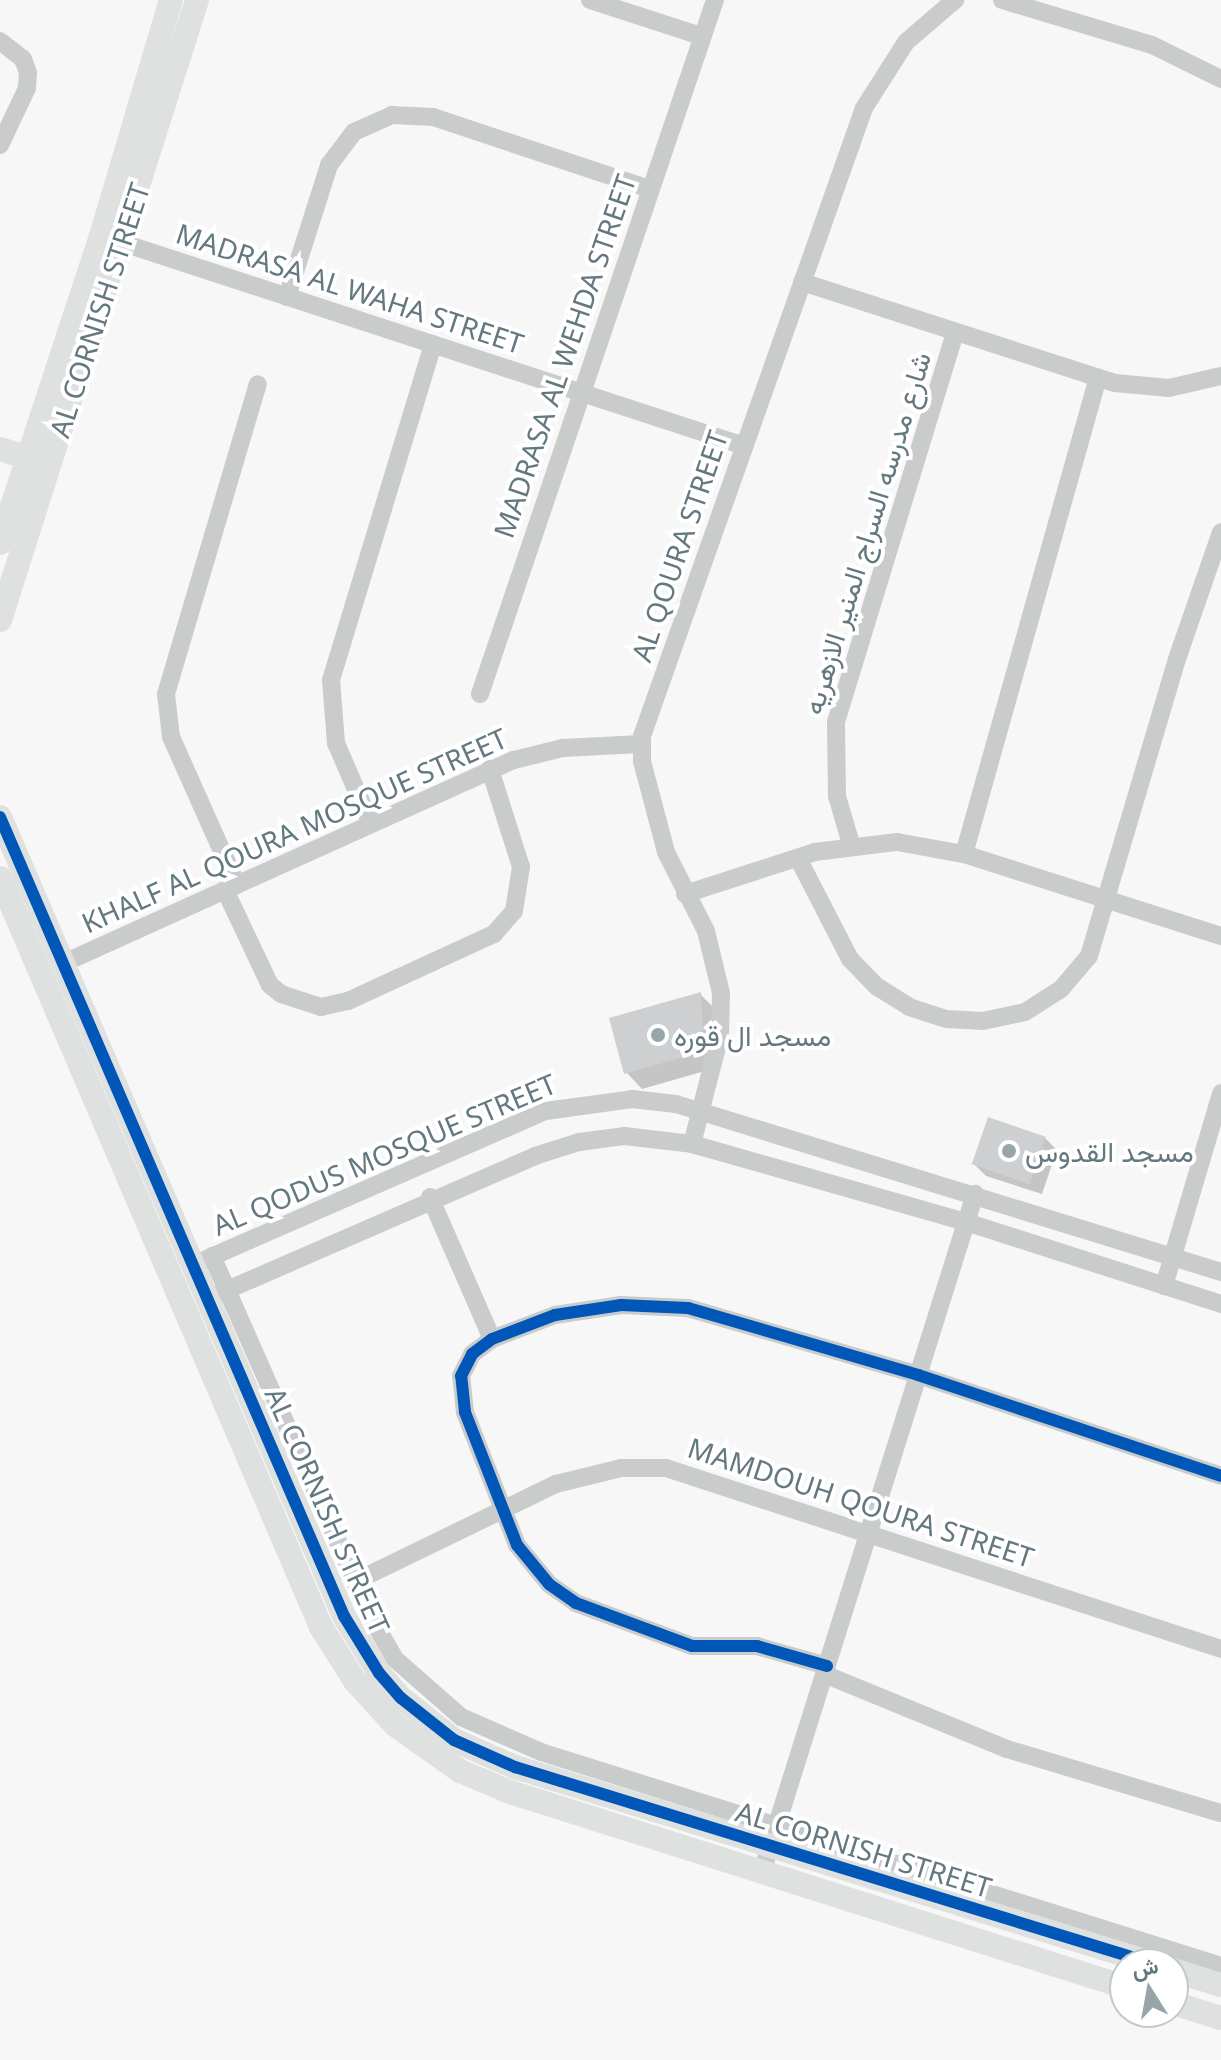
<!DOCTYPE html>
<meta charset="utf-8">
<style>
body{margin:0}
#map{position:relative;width:1221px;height:2060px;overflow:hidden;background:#f7f7f7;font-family:"Noto Sans",Vazirmatn,sans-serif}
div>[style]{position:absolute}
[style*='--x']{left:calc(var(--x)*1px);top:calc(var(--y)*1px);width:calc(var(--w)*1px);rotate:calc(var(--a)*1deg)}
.shadow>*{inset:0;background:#0003}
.building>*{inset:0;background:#cdcfd0;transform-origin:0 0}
.street>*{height:18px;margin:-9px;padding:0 9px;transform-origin:9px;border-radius:9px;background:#cacccc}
.secondary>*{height:24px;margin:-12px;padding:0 12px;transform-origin:12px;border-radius:12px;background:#dfe0e0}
.cycleway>*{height:12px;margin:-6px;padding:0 6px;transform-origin:6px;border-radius:6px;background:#0057b8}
.dots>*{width:22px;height:22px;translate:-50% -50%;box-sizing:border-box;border:4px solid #fff;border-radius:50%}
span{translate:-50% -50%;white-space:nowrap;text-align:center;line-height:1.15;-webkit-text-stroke:8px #fff;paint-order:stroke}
.street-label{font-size:28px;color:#647880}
.poi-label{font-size:28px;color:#647880}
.left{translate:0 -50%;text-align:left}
.north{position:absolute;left:1109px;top:1948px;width:80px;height:80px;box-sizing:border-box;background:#fff;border:2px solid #c1c9cc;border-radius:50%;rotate:349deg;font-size:22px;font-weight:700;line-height:32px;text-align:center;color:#647880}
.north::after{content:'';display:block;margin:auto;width:28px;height:36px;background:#97a4aa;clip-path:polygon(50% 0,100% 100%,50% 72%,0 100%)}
</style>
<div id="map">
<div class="shadow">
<i style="clip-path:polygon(700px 994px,716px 1010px,719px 1067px,642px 1089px,626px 1072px)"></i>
<i style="clip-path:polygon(1045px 1138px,1057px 1150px,1042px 1194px,986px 1176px,974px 1164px)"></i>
</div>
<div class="building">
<i style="clip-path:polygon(701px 992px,704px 1051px,624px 1074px,609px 1018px)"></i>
<i style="left:988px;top:1117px;width:61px;height:50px;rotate:19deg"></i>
</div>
<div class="street">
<i style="--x:590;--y:0;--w:117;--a:18"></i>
<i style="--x:1002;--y:0;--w:157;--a:16.7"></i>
<i style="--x:1152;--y:45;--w:77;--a:26.2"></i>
<i style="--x:0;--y:41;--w:29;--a:38"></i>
<i style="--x:23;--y:59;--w:15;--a:70"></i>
<i style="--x:28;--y:73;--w:15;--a:94"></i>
<i style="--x:27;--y:88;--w:63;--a:115.3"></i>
<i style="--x:120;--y:242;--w:656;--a:18.1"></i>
<i style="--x:802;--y:282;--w:329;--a:17.9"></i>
<i style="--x:1115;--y:383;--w:54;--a:5.3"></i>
<i style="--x:1169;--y:388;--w:53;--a:-13"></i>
<i style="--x:287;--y:297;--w:139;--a:-72.3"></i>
<i style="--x:329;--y:165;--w:41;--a:-52.9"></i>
<i style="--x:354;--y:132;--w:42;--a:-24.1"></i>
<i style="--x:392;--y:115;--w:41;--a:2.8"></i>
<i style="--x:433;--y:117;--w:229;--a:18.4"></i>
<i style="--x:480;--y:694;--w:733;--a:-71.29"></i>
<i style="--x:371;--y:824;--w:88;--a:-113.4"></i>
<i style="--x:336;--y:743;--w:63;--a:-94.5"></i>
<i style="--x:331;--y:680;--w:351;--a:-73.1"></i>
<i style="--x:851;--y:844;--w:50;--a:-106.3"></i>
<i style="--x:837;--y:796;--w:74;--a:-90.8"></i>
<i style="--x:836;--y:722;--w:408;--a:-73"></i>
<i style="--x:964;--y:854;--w:495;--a:-74.3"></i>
<i style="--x:798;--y:858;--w:114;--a:62.8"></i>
<i style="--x:850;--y:959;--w:37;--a:46"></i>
<i style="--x:876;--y:986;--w:39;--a:32"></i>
<i style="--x:909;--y:1007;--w:39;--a:18"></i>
<i style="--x:946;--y:1019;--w:37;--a:3"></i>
<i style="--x:983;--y:1021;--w:43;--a:-12.1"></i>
<i style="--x:1025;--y:1012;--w:43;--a:-32.6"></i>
<i style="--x:1061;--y:989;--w:43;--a:-49.7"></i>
<i style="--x:1089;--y:956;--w:310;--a:-73.5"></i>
<i style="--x:1177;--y:659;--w:134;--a:-70.9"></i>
<i style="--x:237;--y:885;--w:162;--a:-114"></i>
<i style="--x:171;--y:737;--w:43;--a:-96.6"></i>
<i style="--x:166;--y:694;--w:323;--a:-73.5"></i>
<i style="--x:225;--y:890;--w:105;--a:64.7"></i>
<i style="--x:270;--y:985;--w:14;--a:39"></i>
<i style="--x:281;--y:994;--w:42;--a:18"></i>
<i style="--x:321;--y:1007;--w:28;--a:-13"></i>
<i style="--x:348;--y:1001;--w:161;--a:-24.7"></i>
<i style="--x:494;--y:934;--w:30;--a:-49"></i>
<i style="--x:514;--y:911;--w:45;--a:-81"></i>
<i style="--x:521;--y:867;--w:103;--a:-107.6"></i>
<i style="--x:685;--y:894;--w:137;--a:-17.9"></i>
<i style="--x:815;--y:852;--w:83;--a:-7"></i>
<i style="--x:897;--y:842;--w:68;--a:10.2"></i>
<i style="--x:964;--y:854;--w:270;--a:17.7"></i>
<i style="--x:66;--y:962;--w:491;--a:-24.3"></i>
<i style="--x:514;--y:760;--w:50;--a:-13.8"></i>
<i style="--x:563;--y:748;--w:78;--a:-2.9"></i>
<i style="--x:692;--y:1144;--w:112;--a:-75.5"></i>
<i style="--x:720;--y:1036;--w:43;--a:-88.7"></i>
<i style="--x:721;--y:993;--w:64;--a:-103.6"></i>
<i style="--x:706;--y:931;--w:89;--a:-116.9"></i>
<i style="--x:666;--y:852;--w:94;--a:-104.8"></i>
<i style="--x:642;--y:761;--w:25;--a:-90"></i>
<i style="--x:642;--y:736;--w:666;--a:-70.53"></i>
<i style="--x:864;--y:108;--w:78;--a:-57.5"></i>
<i style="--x:906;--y:42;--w:65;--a:-40.6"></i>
<i style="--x:430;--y:1197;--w:155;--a:66.4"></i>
<i style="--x:212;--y:1256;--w:399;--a:66.2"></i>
<i style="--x:373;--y:1621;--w:44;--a:59.9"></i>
<i style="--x:395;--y:1659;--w:88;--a:41.3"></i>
<i style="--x:461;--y:1717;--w:87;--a:23.6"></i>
<i style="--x:541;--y:1752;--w:713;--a:17.47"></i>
<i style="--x:202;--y:1261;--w:375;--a:-23.6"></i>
<i style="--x:546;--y:1111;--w:87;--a:-7.9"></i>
<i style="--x:632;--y:1099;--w:44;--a:6.5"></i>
<i style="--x:676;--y:1104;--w:570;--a:17.13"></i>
<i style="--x:1164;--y:1286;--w:201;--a:-73.5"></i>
<i style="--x:218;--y:1294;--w:346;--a:-23.5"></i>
<i style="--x:535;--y:1156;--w:46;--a:-17.7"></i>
<i style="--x:579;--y:1142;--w:45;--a:-7.6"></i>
<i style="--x:624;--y:1136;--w:68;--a:6.7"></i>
<i style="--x:692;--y:1144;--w:285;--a:15.9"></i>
<i style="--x:966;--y:1222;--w:268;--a:17.8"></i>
<i style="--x:354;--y:1582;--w:225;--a:-25.9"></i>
<i style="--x:556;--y:1484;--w:67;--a:-13.8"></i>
<i style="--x:621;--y:1468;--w:45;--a:0"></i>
<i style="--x:666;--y:1468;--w:584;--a:18.06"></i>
<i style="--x:827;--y:1666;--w:73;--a:-164.1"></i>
<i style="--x:757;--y:1646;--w:65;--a:180"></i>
<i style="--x:692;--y:1646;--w:124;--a:-159.7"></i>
<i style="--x:576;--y:1603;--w:33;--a:-145"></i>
<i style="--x:549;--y:1584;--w:50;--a:-129.4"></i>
<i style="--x:517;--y:1545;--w:143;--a:-111.4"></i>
<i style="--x:465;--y:1412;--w:36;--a:-96"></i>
<i style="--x:461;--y:1376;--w:25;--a:-63"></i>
<i style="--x:472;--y:1354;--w:25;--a:-37"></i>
<i style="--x:492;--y:1339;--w:67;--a:-20.9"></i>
<i style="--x:555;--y:1315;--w:67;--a:-8.6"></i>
<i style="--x:621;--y:1305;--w:67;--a:2.6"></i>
<i style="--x:688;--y:1308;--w:240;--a:16.2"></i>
<i style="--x:918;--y:1375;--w:319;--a:18.4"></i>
<i style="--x:824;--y:1674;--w:198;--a:22.3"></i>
<i style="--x:1007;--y:1749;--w:223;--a:16.7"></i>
<i style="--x:762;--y:1872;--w:711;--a:-72.56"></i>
</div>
<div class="secondary">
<i style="--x:0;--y:449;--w:42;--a:18"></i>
<i style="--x:0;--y:543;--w:323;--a:-71.8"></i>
<i style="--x:101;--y:236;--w:246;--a:-73.5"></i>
<i style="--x:0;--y:620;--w:651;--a:-72.37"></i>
<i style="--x:0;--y:817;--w:870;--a:66.71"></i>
<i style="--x:344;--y:1616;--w:67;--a:58.4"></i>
<i style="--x:379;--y:1673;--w:33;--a:49"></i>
<i style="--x:401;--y:1698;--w:68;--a:38.4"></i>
<i style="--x:454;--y:1740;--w:67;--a:23.9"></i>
<i style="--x:515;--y:1767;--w:669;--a:17.13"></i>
<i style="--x:0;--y:878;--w:815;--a:66.8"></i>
<i style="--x:321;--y:1627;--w:64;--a:57.8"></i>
<i style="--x:355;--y:1681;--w:59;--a:47.7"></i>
<i style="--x:395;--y:1725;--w:80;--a:35.3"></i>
<i style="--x:460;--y:1771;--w:54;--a:22.8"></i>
<i style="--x:510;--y:1792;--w:645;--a:17.59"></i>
<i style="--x:1173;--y:1970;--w:50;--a:17.4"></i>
<i style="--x:1173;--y:2003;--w:50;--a:17.4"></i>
</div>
<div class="cycleway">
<i style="--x:0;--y:817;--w:870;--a:66.71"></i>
<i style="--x:344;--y:1616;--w:67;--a:58.4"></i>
<i style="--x:379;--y:1673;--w:33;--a:49"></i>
<i style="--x:401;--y:1698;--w:68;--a:38.4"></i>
<i style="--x:454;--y:1740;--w:67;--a:23.9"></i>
<i style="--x:515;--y:1767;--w:669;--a:17.13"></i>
<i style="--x:827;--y:1666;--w:73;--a:-164.1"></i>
<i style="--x:757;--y:1646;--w:65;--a:180"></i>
<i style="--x:692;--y:1646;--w:124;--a:-159.7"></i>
<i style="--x:576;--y:1603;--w:33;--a:-145"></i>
<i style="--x:549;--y:1584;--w:50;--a:-129.4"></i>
<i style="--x:517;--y:1545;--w:143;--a:-111.4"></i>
<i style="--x:465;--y:1412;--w:36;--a:-96"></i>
<i style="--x:461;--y:1376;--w:25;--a:-63"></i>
<i style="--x:472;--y:1354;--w:25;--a:-37"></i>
<i style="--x:492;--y:1339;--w:67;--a:-20.9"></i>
<i style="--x:555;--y:1315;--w:67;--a:-8.6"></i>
<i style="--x:621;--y:1305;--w:67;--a:2.6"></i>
<i style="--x:688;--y:1308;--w:240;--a:16.2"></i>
<i style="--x:918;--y:1375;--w:319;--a:18.4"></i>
</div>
<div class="dots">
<i style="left:658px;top:1035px;background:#97a4aa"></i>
<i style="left:1009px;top:1151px;background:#97a4aa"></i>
</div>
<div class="street-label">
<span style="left:350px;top:288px;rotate:18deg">MADRASA AL WAHA STREET</span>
<span style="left:99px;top:310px;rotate:-72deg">AL CORNISH STREET</span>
<span style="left:564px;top:356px;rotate:-71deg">MADRASA AL WEHDA STREET</span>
<span style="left:866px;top:533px;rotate:-73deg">شارع مدرسه السراج المنير الازهريه</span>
<span style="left:679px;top:546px;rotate:-71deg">AL QOURA STREET</span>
<span style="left:294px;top:830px;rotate:-24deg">KHALF AL QOURA MOSQUE STREET</span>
<span style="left:384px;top:1154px;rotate:-23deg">AL QODUS MOSQUE STREET</span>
<span style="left:861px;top:1502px;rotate:18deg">MAMDOUH QOURA STREET</span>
<span style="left:328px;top:1510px;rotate:66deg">AL CORNISH STREET</span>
<span style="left:864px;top:1849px;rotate:17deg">AL CORNISH STREET</span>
</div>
<div class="poi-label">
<span class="left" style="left:674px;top:1035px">مسجد ال قوره</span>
<span class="left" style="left:1025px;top:1151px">مسجد القدوس</span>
</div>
<div class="north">ش</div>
</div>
